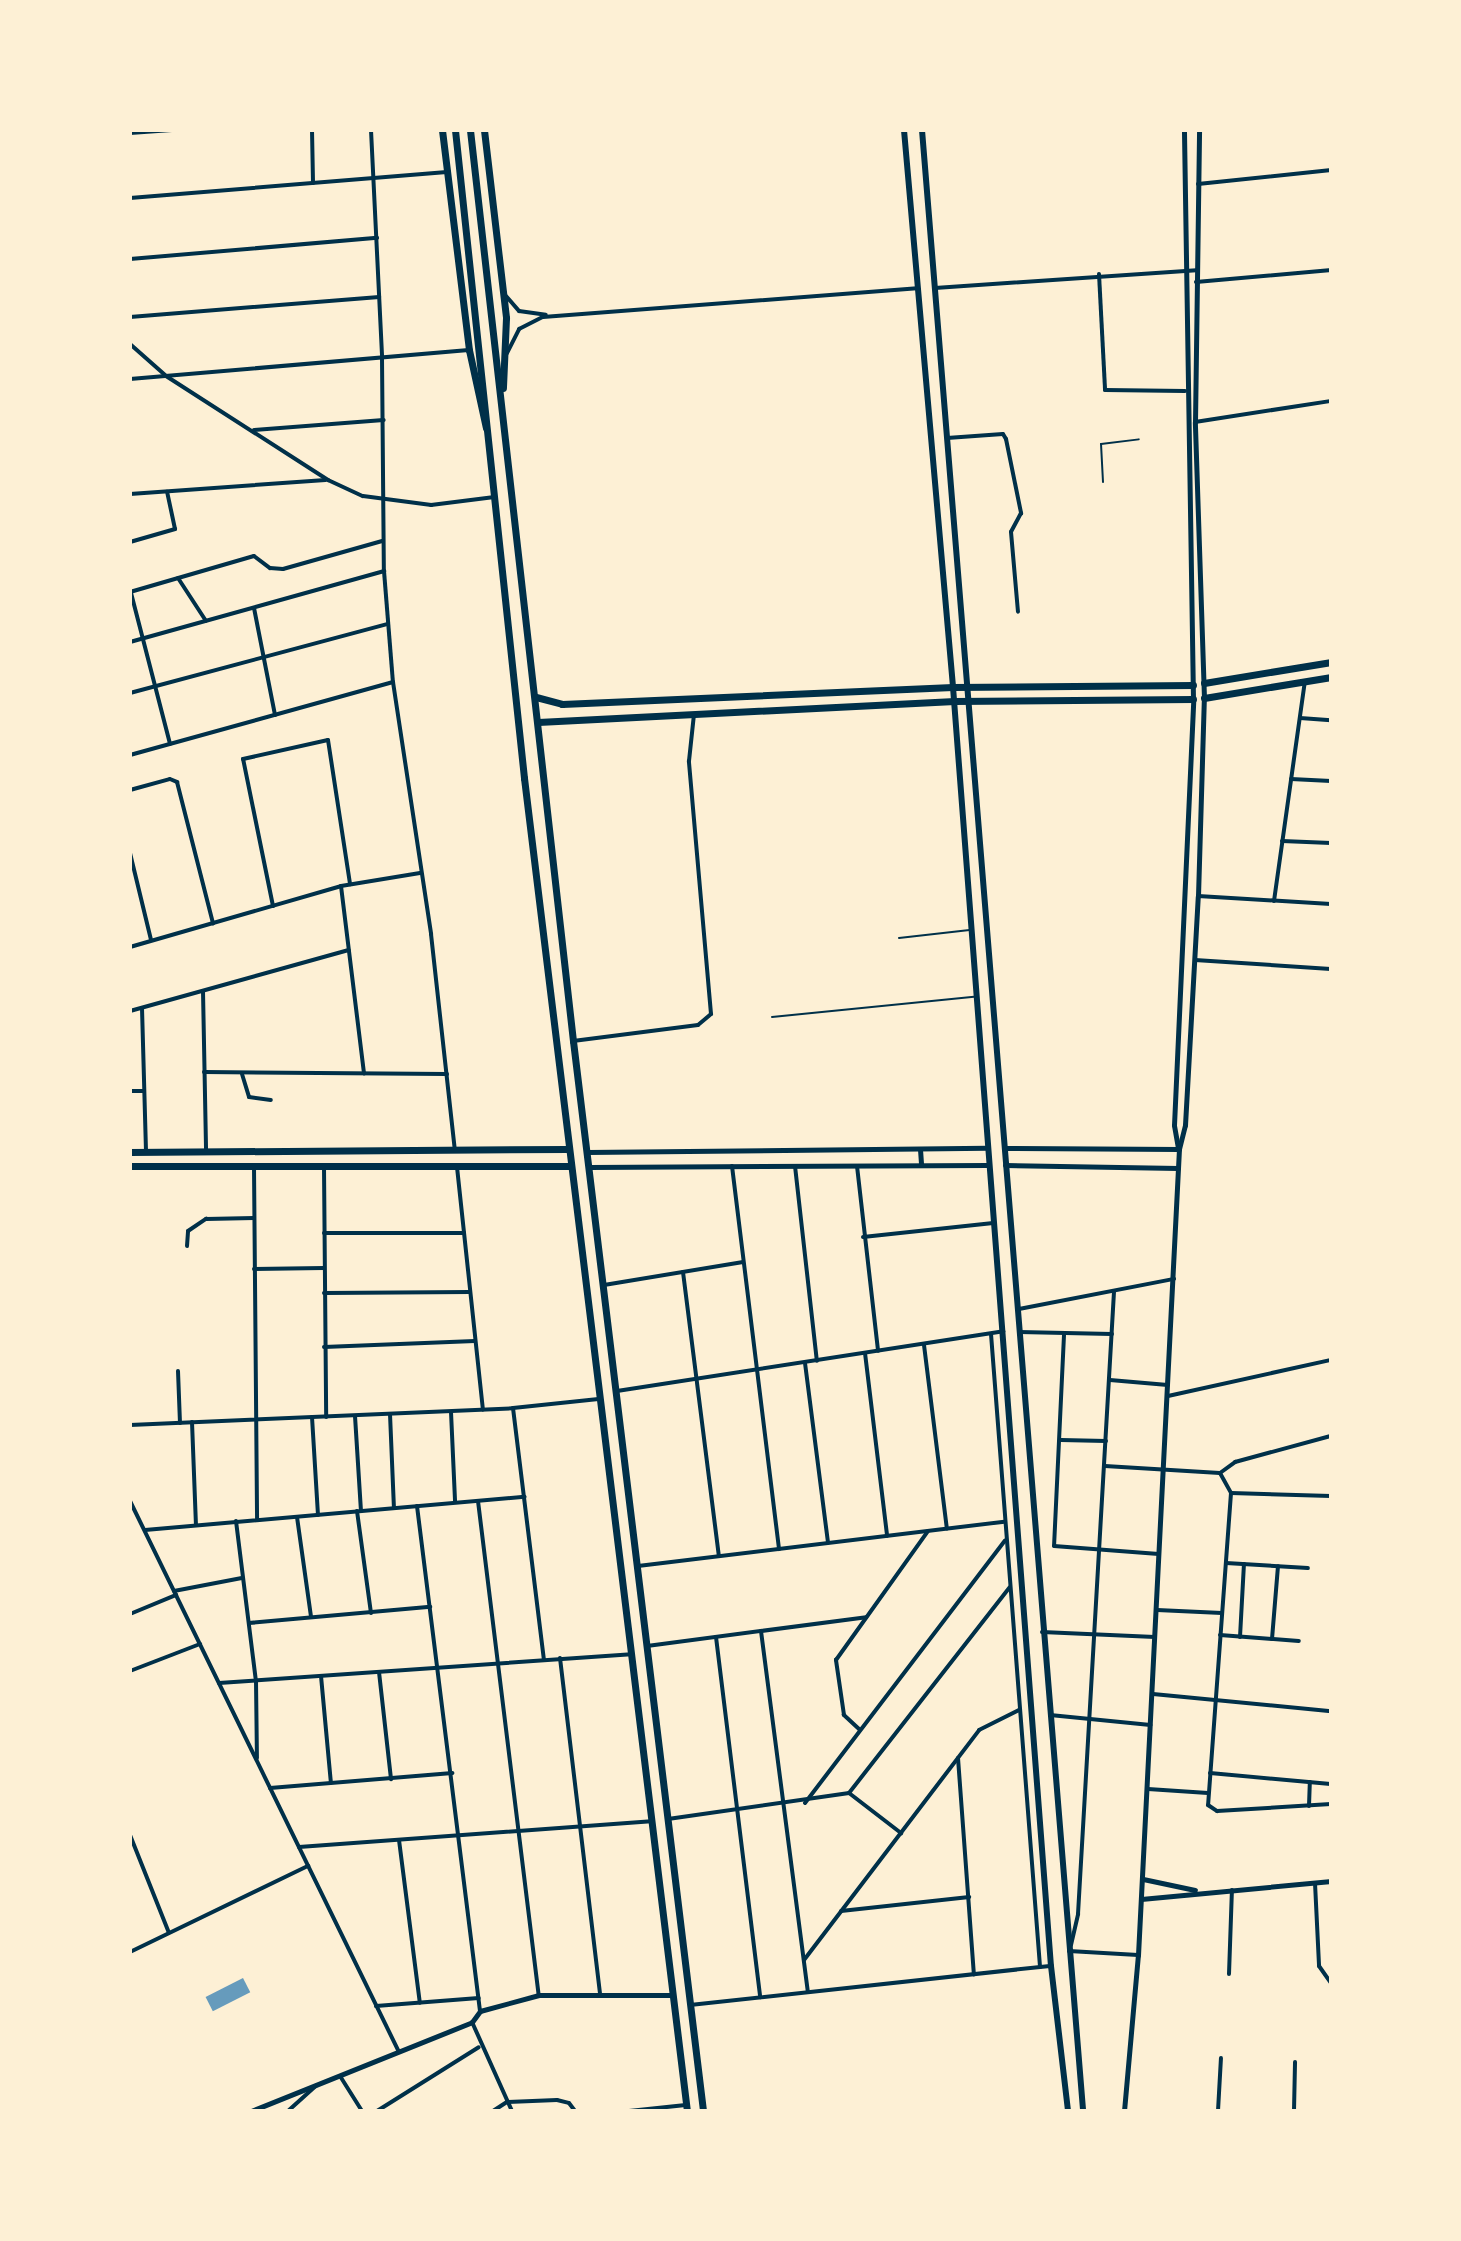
<!DOCTYPE html>
<style>
body{margin:0}
#map{position:relative;width:1461px;height:2241px;overflow:hidden;background:#fdf0d5;font-family:"Source Sans 3",sans-serif}
div>[style]{position:absolute}
[style*='--x']{left:calc(var(--x)*1px);top:calc(var(--y)*1px);width:calc(var(--w)*1px);rotate:calc(var(--a)*1deg)}
.water>*{inset:0;background:#669bbc;transform-origin:0 0}
.service>*{height:2px;margin:-1px;padding:0 1px;transform-origin:1px;border-radius:1px;background:#003049}
.minor>*{height:4px;margin:-2px;padding:0 2px;transform-origin:2px;border-radius:2px;background:#003049}
.tertiary>*{height:5px;margin:-2.5px;padding:0 2.5px;transform-origin:2.5px;border-radius:2.5px;background:#003049}
.secondary>*{height:6px;margin:-3px;padding:0 3px;transform-origin:3px;border-radius:3px;background:#003049}
.primary>*{height:7px;margin:-3.5px;padding:0 3.5px;transform-origin:3.5px;border-radius:3.5px;background:#003049}
.trunk>*{height:7px;margin:-3.5px;padding:0 3.5px;transform-origin:3.5px;border-radius:3.5px;background:#003049}
span{translate:-50% -50%;white-space:nowrap;text-align:center;line-height:1.15;-webkit-text-stroke:6px #fdf0d5;paint-order:stroke}
.frame{position:absolute;inset:0;border:132px solid #fdf0d5;pointer-events:none}
</style>
<div id="map">
<div class="water">
<i style="left:243px;top:1978px;width:16px;height:42px;rotate:63deg"></i>
</div>
<div class="service">
<i style="--x:1103;--y:482;--w:38;--a:-93"></i>
<i style="--x:1101;--y:444;--w:38;--a:-7"></i>
<i style="--x:899;--y:938;--w:71;--a:-6.4"></i>
<i style="--x:772;--y:1017;--w:203;--a:-5.7"></i>
</div>
<div class="minor">
<i style="--x:312;--y:130;--w:53;--a:88.9"></i>
<i style="--x:371;--y:130;--w:228;--a:87.2"></i>
<i style="--x:382;--y:358;--w:213;--a:89.5"></i>
<i style="--x:384;--y:571;--w:111;--a:85.4"></i>
<i style="--x:393;--y:682;--w:255;--a:81.4"></i>
<i style="--x:431;--y:934;--w:217;--a:83.7"></i>
<i style="--x:130;--y:133;--w:42;--a:-4.1"></i>
<i style="--x:1198;--y:184;--w:134;--a:-6"></i>
<i style="--x:130;--y:198;--w:318;--a:-4.7"></i>
<i style="--x:130;--y:259;--w:248;--a:-4.9"></i>
<i style="--x:1099;--y:274;--w:116;--a:87"></i>
<i style="--x:1105;--y:390;--w:80;--a:0.7"></i>
<i style="--x:1196;--y:282;--w:136;--a:-5.1"></i>
<i style="--x:935;--y:288;--w:262;--a:-3.9"></i>
<i style="--x:506;--y:296;--w:20;--a:49"></i>
<i style="--x:519;--y:311;--w:27;--a:8"></i>
<i style="--x:130;--y:317;--w:250;--a:-4.6"></i>
<i style="--x:130;--y:344;--w:48;--a:41.6"></i>
<i style="--x:166;--y:376;--w:193;--a:32.7"></i>
<i style="--x:328;--y:480;--w:38;--a:25"></i>
<i style="--x:363;--y:496;--w:69;--a:7.5"></i>
<i style="--x:431;--y:505;--w:64;--a:-7.1"></i>
<i style="--x:507;--y:353;--w:27;--a:-63"></i>
<i style="--x:519;--y:329;--w:27;--a:-27"></i>
<i style="--x:543;--y:317;--w:375;--a:-4.4"></i>
<i style="--x:130;--y:379;--w:340;--a:-4.9"></i>
<i style="--x:1195;--y:422;--w:138;--a:-8.8"></i>
<i style="--x:254;--y:430;--w:130;--a:-4.4"></i>
<i style="--x:947;--y:438;--w:56;--a:-4.1"></i>
<i style="--x:1003;--y:434;--w:6;--a:59"></i>
<i style="--x:1006;--y:439;--w:76;--a:78.5"></i>
<i style="--x:1021;--y:513;--w:21;--a:118"></i>
<i style="--x:1011;--y:532;--w:80;--a:85"></i>
<i style="--x:130;--y:494;--w:196;--a:-4.1"></i>
<i style="--x:130;--y:542;--w:47;--a:-16.1"></i>
<i style="--x:175;--y:529;--w:38;--a:-102"></i>
<i style="--x:178;--y:578;--w:51;--a:56.9"></i>
<i style="--x:130;--y:589;--w:160;--a:75.5"></i>
<i style="--x:130;--y:592;--w:129;--a:-16.2"></i>
<i style="--x:254;--y:556;--w:20;--a:37"></i>
<i style="--x:270;--y:568;--w:13;--a:4"></i>
<i style="--x:283;--y:569;--w:103;--a:-15.8"></i>
<i style="--x:254;--y:608;--w:109;--a:78.9"></i>
<i style="--x:130;--y:642;--w:264;--a:-15.6"></i>
<i style="--x:130;--y:693;--w:267;--a:-15"></i>
<i style="--x:1300;--y:718;--w:31;--a:4"></i>
<i style="--x:130;--y:755;--w:273;--a:-15.5"></i>
<i style="--x:1291;--y:779;--w:40;--a:2.9"></i>
<i style="--x:130;--y:790;--w:41;--a:-15.4"></i>
<i style="--x:170;--y:779;--w:8;--a:23"></i>
<i style="--x:177;--y:782;--w:146;--a:75.7"></i>
<i style="--x:1282;--y:841;--w:49;--a:2.3"></i>
<i style="--x:130;--y:853;--w:89;--a:76.4"></i>
<i style="--x:341;--y:886;--w:189;--a:83"></i>
<i style="--x:1198;--y:896;--w:133;--a:3.4"></i>
<i style="--x:1274;--y:901;--w:222;--a:-82"></i>
<i style="--x:273;--y:906;--w:150;--a:-101.5"></i>
<i style="--x:243;--y:759;--w:87;--a:-12.6"></i>
<i style="--x:328;--y:740;--w:146;--a:81.3"></i>
<i style="--x:130;--y:947;--w:220;--a:-16.1"></i>
<i style="--x:341;--y:886;--w:80;--a:-9.3"></i>
<i style="--x:1195;--y:960;--w:136;--a:3.8"></i>
<i style="--x:203;--y:991;--w:160;--a:88.9"></i>
<i style="--x:142;--y:1008;--w:144;--a:88.4"></i>
<i style="--x:130;--y:1011;--w:227;--a:-15.6"></i>
<i style="--x:573;--y:1041;--w:126;--a:-7.3"></i>
<i style="--x:698;--y:1025;--w:17;--a:-40"></i>
<i style="--x:711;--y:1014;--w:254;--a:-95"></i>
<i style="--x:689;--y:761;--w:47;--a:-83.9"></i>
<i style="--x:204;--y:1072;--w:243;--a:0.5"></i>
<i style="--x:242;--y:1074;--w:24;--a:73"></i>
<i style="--x:249;--y:1097;--w:22;--a:8"></i>
<i style="--x:130;--y:1091;--w:14;--a:0"></i>
<i style="--x:732;--y:1166;--w:386;--a:83"></i>
<i style="--x:795;--y:1166;--w:196;--a:83.6"></i>
<i style="--x:857;--y:1166;--w:186;--a:83.5"></i>
<i style="--x:254;--y:1167;--w:353;--a:89.5"></i>
<i style="--x:324;--y:1167;--w:250;--a:89.5"></i>
<i style="--x:457;--y:1167;--w:244;--a:83.9"></i>
<i style="--x:324;--y:1233;--w:140;--a:0"></i>
<i style="--x:863;--y:1237;--w:131;--a:-6.1"></i>
<i style="--x:187;--y:1246;--w:15;--a:-86"></i>
<i style="--x:188;--y:1231;--w:22;--a:-34"></i>
<i style="--x:206;--y:1219;--w:48;--a:-1.2"></i>
<i style="--x:254;--y:1269;--w:70;--a:-0.8"></i>
<i style="--x:683;--y:1272;--w:286;--a:82.8"></i>
<i style="--x:604;--y:1285;--w:141;--a:-9.4"></i>
<i style="--x:324;--y:1293;--w:146;--a:-0.4"></i>
<i style="--x:1019;--y:1309;--w:158;--a:-11"></i>
<i style="--x:1019;--y:1332;--w:93;--a:1.2"></i>
<i style="--x:991;--y:1334;--w:635;--a:85.57"></i>
<i style="--x:1064;--y:1335;--w:211;--a:92.7"></i>
<i style="--x:1054;--y:1546;--w:105;--a:4.4"></i>
<i style="--x:924;--y:1345;--w:185;--a:82.9"></i>
<i style="--x:324;--y:1347;--w:151;--a:-2.3"></i>
<i style="--x:865;--y:1353;--w:184;--a:83.1"></i>
<i style="--x:805;--y:1363;--w:181;--a:82.7"></i>
<i style="--x:178;--y:1371;--w:52;--a:87.8"></i>
<i style="--x:1110;--y:1380;--w:58;--a:4.9"></i>
<i style="--x:130;--y:1383;--w:24;--a:90"></i>
<i style="--x:617;--y:1391;--w:391;--a:-8.8"></i>
<i style="--x:1168;--y:1396;--w:167;--a:-12.5"></i>
<i style="--x:513;--y:1408;--w:253;--a:83"></i>
<i style="--x:451;--y:1412;--w:89;--a:87.4"></i>
<i style="--x:390;--y:1414;--w:94;--a:87.6"></i>
<i style="--x:355;--y:1416;--w:95;--a:86.4"></i>
<i style="--x:312;--y:1417;--w:98;--a:86.5"></i>
<i style="--x:192;--y:1422;--w:103;--a:87.8"></i>
<i style="--x:130;--y:1425;--w:383;--a:-2.5"></i>
<i style="--x:513;--y:1408;--w:86;--a:-6"></i>
<i style="--x:1061;--y:1440;--w:45;--a:1.3"></i>
<i style="--x:1105;--y:1466;--w:115;--a:3.5"></i>
<i style="--x:1220;--y:1473;--w:19;--a:-36"></i>
<i style="--x:1235;--y:1462;--w:99;--a:-15.2"></i>
<i style="--x:1220;--y:1473;--w:23;--a:61"></i>
<i style="--x:1231;--y:1493;--w:313;--a:94.2"></i>
<i style="--x:1208;--y:1805;--w:11;--a:34"></i>
<i style="--x:1217;--y:1811;--w:114;--a:-3.5"></i>
<i style="--x:1231;--y:1493;--w:100;--a:1.7"></i>
<i style="--x:130;--y:1501;--w:613;--a:63.98"></i>
<i style="--x:478;--y:1501;--w:498;--a:83"></i>
<i style="--x:417;--y:1506;--w:509;--a:82.89"></i>
<i style="--x:357;--y:1511;--w:103;--a:82.2"></i>
<i style="--x:297;--y:1517;--w:101;--a:82"></i>
<i style="--x:236;--y:1521;--w:161;--a:82.9"></i>
<i style="--x:256;--y:1681;--w:77;--a:89.3"></i>
<i style="--x:145;--y:1530;--w:381;--a:-5"></i>
<i style="--x:1226;--y:1563;--w:82;--a:3.5"></i>
<i style="--x:638;--y:1566;--w:369;--a:-6.9"></i>
<i style="--x:174;--y:1591;--w:69;--a:-10.8"></i>
<i style="--x:1157;--y:1610;--w:65;--a:2.6"></i>
<i style="--x:130;--y:1614;--w:50;--a:-22.4"></i>
<i style="--x:249;--y:1623;--w:182;--a:-5.1"></i>
<i style="--x:761;--y:1631;--w:364;--a:82.6"></i>
<i style="--x:1042;--y:1632;--w:113;--a:2.5"></i>
<i style="--x:1220;--y:1635;--w:79;--a:4.3"></i>
<i style="--x:716;--y:1637;--w:363;--a:83"></i>
<i style="--x:1240;--y:1637;--w:73;--a:-86.9"></i>
<i style="--x:1272;--y:1639;--w:73;--a:-85.3"></i>
<i style="--x:647;--y:1646;--w:221;--a:-7.5"></i>
<i style="--x:560;--y:1658;--w:337;--a:83.2"></i>
<i style="--x:130;--y:1671;--w:75;--a:-21.1"></i>
<i style="--x:379;--y:1672;--w:108;--a:83.6"></i>
<i style="--x:321;--y:1676;--w:107;--a:84.7"></i>
<i style="--x:219;--y:1683;--w:413;--a:-4"></i>
<i style="--x:1153;--y:1694;--w:179;--a:5.5"></i>
<i style="--x:1050;--y:1715;--w:101;--a:5.7"></i>
<i style="--x:859;--y:1729;--w:21;--a:-137"></i>
<i style="--x:844;--y:1715;--w:56;--a:-98.3"></i>
<i style="--x:836;--y:1660;--w:158;--a:-54.5"></i>
<i style="--x:958;--y:1758;--w:217;--a:85.8"></i>
<i style="--x:1210;--y:1773;--w:121;--a:5.2"></i>
<i style="--x:270;--y:1788;--w:183;--a:-4.7"></i>
<i style="--x:1148;--y:1789;--w:60;--a:3.8"></i>
<i style="--x:849;--y:1793;--w:261;--a:-52"></i>
<i style="--x:849;--y:1793;--w:66;--a:37.6"></i>
<i style="--x:805;--y:1803;--w:330;--a:-52.7"></i>
<i style="--x:1309;--y:1806;--w:24;--a:-88"></i>
<i style="--x:668;--y:1819;--w:183;--a:-8.2"></i>
<i style="--x:130;--y:1835;--w:105;--a:68.3"></i>
<i style="--x:399;--y:1840;--w:164;--a:82.7"></i>
<i style="--x:299;--y:1847;--w:353;--a:-4.2"></i>
<i style="--x:1315;--y:1883;--w:83;--a:87.2"></i>
<i style="--x:1319;--y:1966;--w:21;--a:55"></i>
<i style="--x:841;--y:1911;--w:129;--a:-6.2"></i>
<i style="--x:1071;--y:1945;--w:32;--a:-77"></i>
<i style="--x:1078;--y:1914;--w:623;--a:-86.69"></i>
<i style="--x:1069;--y:1951;--w:69;--a:3.3"></i>
<i style="--x:130;--y:1952;--w:198;--a:-25.8"></i>
<i style="--x:804;--y:1960;--w:289;--a:-52.7"></i>
<i style="--x:979;--y:1730;--w:45;--a:-26.6"></i>
<i style="--x:1229;--y:1974;--w:84;--a:-88"></i>
<i style="--x:690;--y:2005;--w:362;--a:-6.2"></i>
<i style="--x:376;--y:2006;--w:103;--a:-4.4"></i>
<i style="--x:472;--y:2022;--w:98;--a:65.8"></i>
<i style="--x:340;--y:2076;--w:41;--a:57.8"></i>
<i style="--x:288;--y:2111;--w:38;--a:-42"></i>
<i style="--x:377;--y:2111;--w:120;--a:-32.1"></i>
<i style="--x:493;--y:2111;--w:17;--a:-33"></i>
<i style="--x:507;--y:2102;--w:50;--a:-2.3"></i>
<i style="--x:557;--y:2100;--w:12;--a:14"></i>
<i style="--x:569;--y:2103;--w:10;--a:53"></i>
<i style="--x:629;--y:2111;--w:57;--a:-6"></i>
<i style="--x:1218;--y:2111;--w:53;--a:-86.8"></i>
<i style="--x:1294;--y:2111;--w:49;--a:-88.8"></i>
</div>
<div class="tertiary">
<i style="--x:1004;--y:1148;--w:175;--a:0.3"></i>
<i style="--x:1178;--y:1148;--w:23;--a:-100"></i>
<i style="--x:1174;--y:1125;--w:426;--a:-87.4"></i>
<i style="--x:1193;--y:699;--w:569;--a:-90.91"></i>
<i style="--x:920;--y:1149;--w:16;--a:86"></i>
<i style="--x:587;--y:1152;--w:400;--a:-0.6"></i>
<i style="--x:1005;--y:1165;--w:173;--a:1"></i>
<i style="--x:589;--y:1167;--w:399;--a:-0.3"></i>
<i style="--x:1143;--y:1879;--w:53;--a:11.9"></i>
<i style="--x:1141;--y:1899;--w:191;--a:-5.4"></i>
<i style="--x:251;--y:2111;--w:238;--a:-21.9"></i>
<i style="--x:472;--y:2022;--w:14;--a:-54"></i>
<i style="--x:480;--y:2011;--w:61;--a:-15.2"></i>
<i style="--x:539;--y:1995;--w:133;--a:0"></i>
<i style="--x:1124;--y:2111;--w:157;--a:-84.9"></i>
<i style="--x:1138;--y:1955;--w:807;--a:-87.09"></i>
<i style="--x:1179;--y:1149;--w:25;--a:-76"></i>
<i style="--x:1185;--y:1125;--w:229;--a:-86.8"></i>
<i style="--x:1198;--y:896;--w:198;--a:-88.3"></i>
<i style="--x:1204;--y:698;--w:276;--a:-91.9"></i>
<i style="--x:1195;--y:422;--w:292;--a:-89.2"></i>
</div>
<div class="secondary">
<i style="--x:904;--y:130;--w:559;--a:84.97"></i>
<i style="--x:953;--y:687;--w:1283;--a:85.62"></i>
<i style="--x:1051;--y:1966;--w:146;--a:83.3"></i>
<i style="--x:922;--y:130;--w:1988;--a:85.35"></i>
</div>
<div class="primary">
<i style="--x:1204;--y:683;--w:129;--a:-9.4"></i>
<i style="--x:536;--y:697;--w:27;--a:15"></i>
<i style="--x:562;--y:704;--w:391;--a:-2.5"></i>
<i style="--x:953;--y:687;--w:240;--a:-0.5"></i>
<i style="--x:1204;--y:698;--w:129;--a:-9.4"></i>
<i style="--x:538;--y:722;--w:417;--a:-2.9"></i>
<i style="--x:954;--y:701;--w:239;--a:-0.5"></i>
<i style="--x:130;--y:1152;--w:438;--a:-0.4"></i>
<i style="--x:130;--y:1166;--w:440;--a:0"></i>
</div>
<div class="trunk">
<i style="--x:442;--y:130;--w:222;--a:83"></i>
<i style="--x:469;--y:350;--w:80;--a:77.7"></i>
<i style="--x:455;--y:130;--w:652;--a:83.92"></i>
<i style="--x:524;--y:778;--w:1343;--a:83.03"></i>
<i style="--x:470;--y:130;--w:917;--a:83.55"></i>
<i style="--x:573;--y:1041;--w:1078;--a:83.07"></i>
<i style="--x:484;--y:130;--w:189;--a:83.3"></i>
<i style="--x:506;--y:318;--w:70;--a:92.5"></i>
</div>
<div class="frame"></div>
</div>
